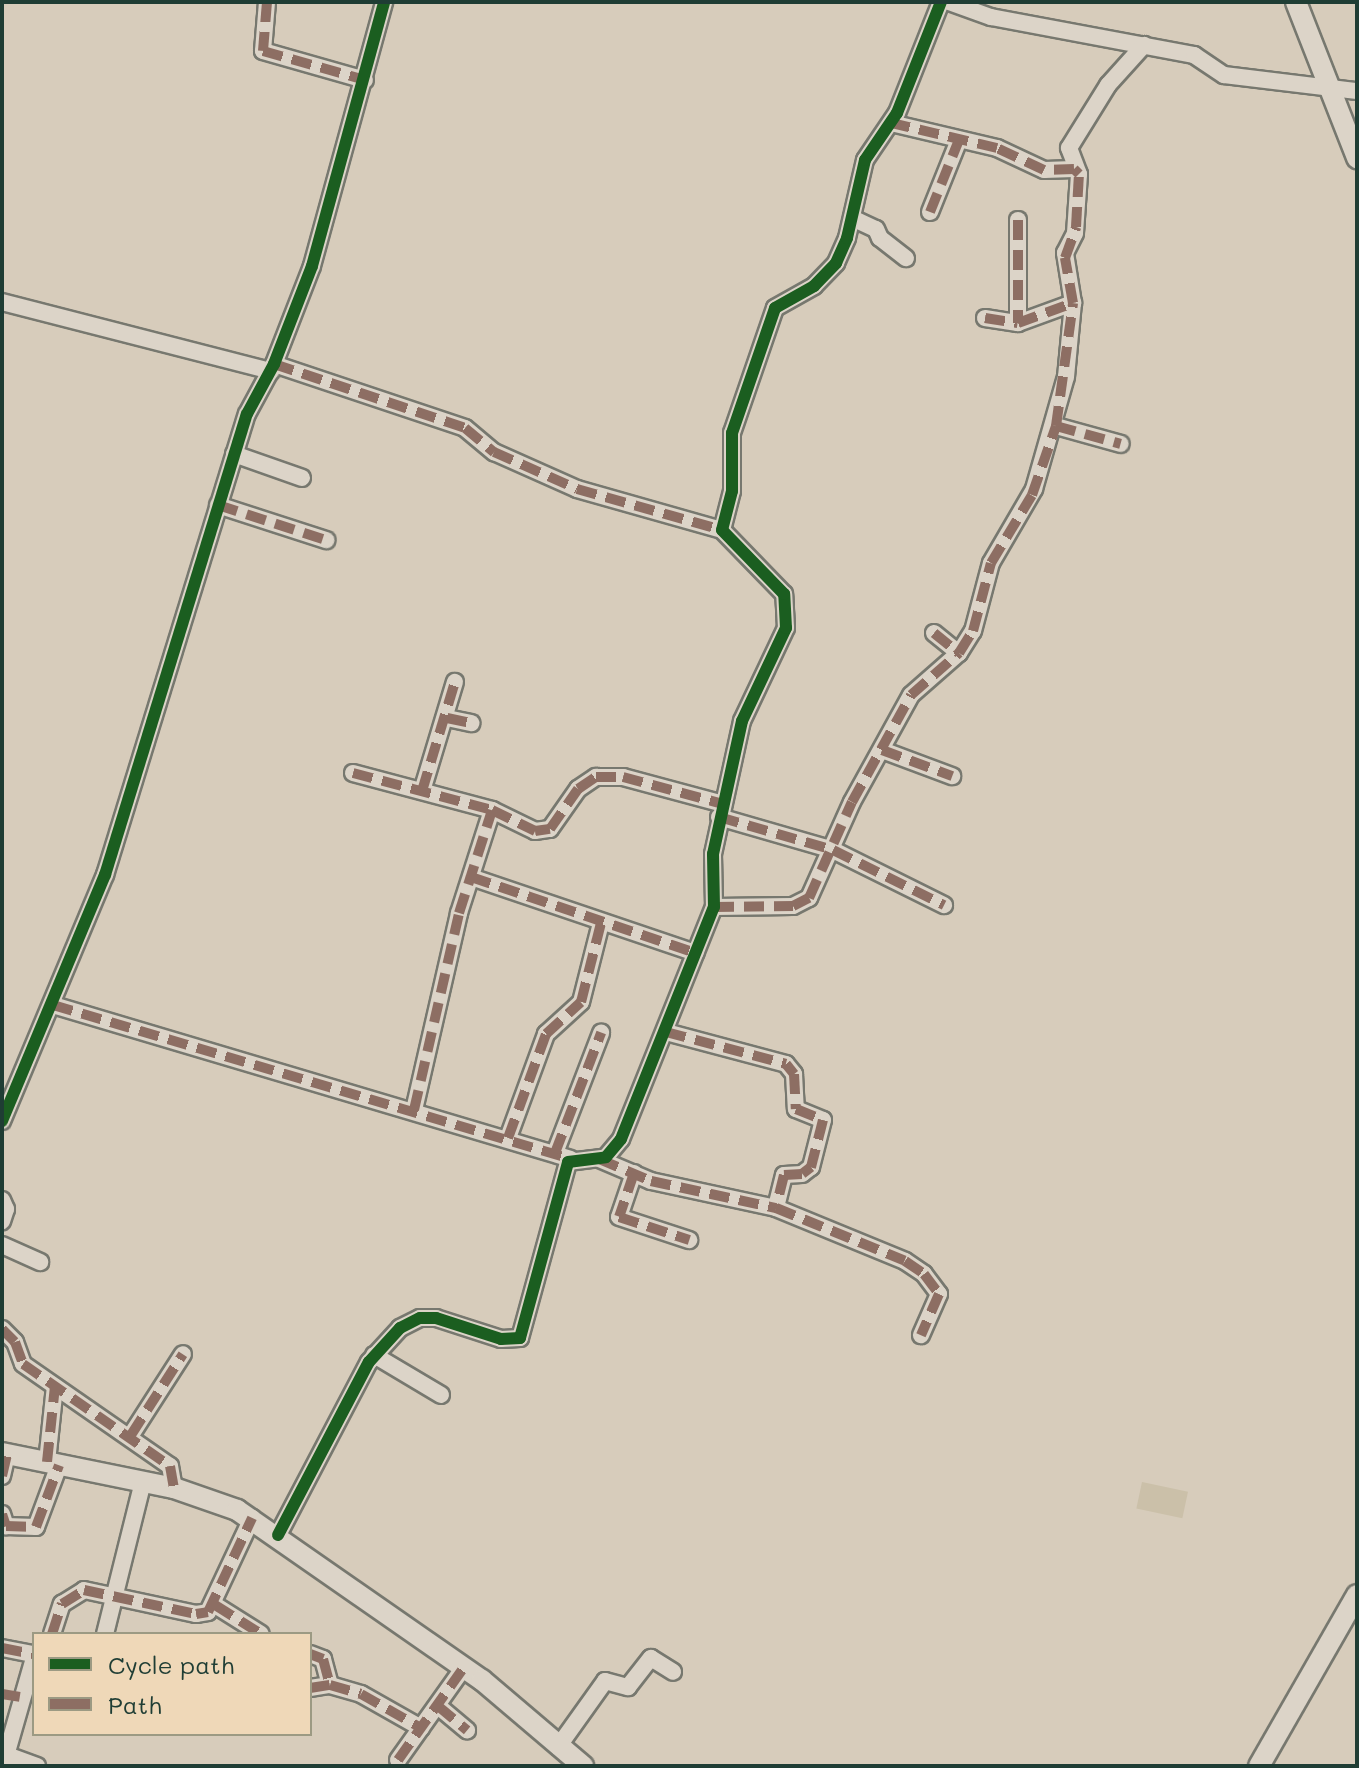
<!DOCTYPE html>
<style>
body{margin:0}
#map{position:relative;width:1359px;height:1768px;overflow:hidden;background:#d7ccbb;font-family:Mali,sans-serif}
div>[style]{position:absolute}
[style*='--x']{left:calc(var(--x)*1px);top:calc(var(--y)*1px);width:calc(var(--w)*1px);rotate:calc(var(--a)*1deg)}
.green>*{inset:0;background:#cbc0a9;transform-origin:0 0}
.roads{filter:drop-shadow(2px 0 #77786f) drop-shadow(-2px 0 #77786f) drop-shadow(0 2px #77786f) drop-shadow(0 -2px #77786f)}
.minor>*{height:16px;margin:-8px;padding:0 8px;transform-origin:8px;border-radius:8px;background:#dcd4c8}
.major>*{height:20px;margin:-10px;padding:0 10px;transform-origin:10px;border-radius:10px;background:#dcd4c8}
.quiet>*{height:10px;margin-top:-5px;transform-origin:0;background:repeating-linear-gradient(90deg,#8d6e63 0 20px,transparent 0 30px)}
.cycleway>*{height:12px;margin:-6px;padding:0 6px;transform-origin:6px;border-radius:6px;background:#1b5e20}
span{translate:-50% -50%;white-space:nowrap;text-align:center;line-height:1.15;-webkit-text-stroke:8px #efd8b8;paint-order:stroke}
.frame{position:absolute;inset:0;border:4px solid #1f3d34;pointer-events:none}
.legend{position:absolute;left:32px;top:1632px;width:280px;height:104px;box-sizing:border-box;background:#efd8b8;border:2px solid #9c9a83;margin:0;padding:10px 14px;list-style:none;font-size:24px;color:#1f3d34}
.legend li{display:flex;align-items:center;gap:16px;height:40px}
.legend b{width:40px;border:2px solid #9c9a83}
</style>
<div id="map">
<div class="green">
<i style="left:1142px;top:1482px;width:47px;height:27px;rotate:12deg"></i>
</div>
<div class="roads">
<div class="minor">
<i style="--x:267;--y:2;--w:49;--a:94.7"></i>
<i style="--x:263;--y:51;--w:106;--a:15.9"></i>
<i style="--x:949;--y:2;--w:45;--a:19.7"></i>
<i style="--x:991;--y:17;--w:207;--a:10.6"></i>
<i style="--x:1194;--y:55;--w:36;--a:34"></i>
<i style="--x:1224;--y:75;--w:134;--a:6.9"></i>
<i style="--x:891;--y:123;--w:109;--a:13.3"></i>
<i style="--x:997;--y:148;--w:52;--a:25.1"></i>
<i style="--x:1044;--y:170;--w:30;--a:-2"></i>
<i style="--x:930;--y:212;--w:78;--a:-68.1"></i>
<i style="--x:852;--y:218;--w:26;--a:25"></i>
<i style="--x:876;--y:229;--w:10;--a:66"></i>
<i style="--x:880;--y:238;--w:33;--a:38"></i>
<i style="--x:1018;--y:220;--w:103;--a:90"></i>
<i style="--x:2;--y:302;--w:278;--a:14.4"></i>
<i style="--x:985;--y:318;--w:33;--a:9"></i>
<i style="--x:1018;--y:323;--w:59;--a:-20"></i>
<i style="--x:274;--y:364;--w:201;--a:18.5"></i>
<i style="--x:465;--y:428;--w:38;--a:40"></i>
<i style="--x:494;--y:452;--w:91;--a:24"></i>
<i style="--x:577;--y:489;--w:151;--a:15.8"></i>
<i style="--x:1056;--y:426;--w:67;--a:15.5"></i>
<i style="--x:234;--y:454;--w:72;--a:19.4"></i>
<i style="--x:218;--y:505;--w:114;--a:18"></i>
<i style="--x:934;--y:633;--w:32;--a:39"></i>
<i style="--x:447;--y:718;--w:25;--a:12"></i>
<i style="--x:882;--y:750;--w:75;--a:20.4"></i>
<i style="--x:353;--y:773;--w:144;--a:14.9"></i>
<i style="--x:492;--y:810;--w:48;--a:26"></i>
<i style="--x:535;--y:831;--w:15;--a:-8"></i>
<i style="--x:550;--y:829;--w:49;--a:-55"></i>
<i style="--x:578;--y:789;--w:22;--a:-34"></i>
<i style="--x:596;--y:777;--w:27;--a:0"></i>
<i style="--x:623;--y:777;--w:104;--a:15.1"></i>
<i style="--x:422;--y:791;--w:114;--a:-73.2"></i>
<i style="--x:719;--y:817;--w:119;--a:16.1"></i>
<i style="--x:833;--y:850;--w:124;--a:26.4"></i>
<i style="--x:471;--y:877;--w:237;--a:18.7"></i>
<i style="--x:714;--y:907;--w:79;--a:-0.7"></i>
<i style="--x:793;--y:906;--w:18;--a:-27"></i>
<i style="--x:809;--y:898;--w:105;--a:-65.9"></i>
<i style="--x:852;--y:802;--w:122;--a:-61.1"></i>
<i style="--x:911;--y:695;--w:64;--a:-41.2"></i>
<i style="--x:959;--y:653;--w:26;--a:-58"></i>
<i style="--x:973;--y:631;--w:70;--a:-75.2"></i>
<i style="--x:991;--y:563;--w:86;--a:-59.8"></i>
<i style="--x:1034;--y:489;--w:116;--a:-74.1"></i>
<i style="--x:1066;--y:377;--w:74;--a:-84.6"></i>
<i style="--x:1073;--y:303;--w:51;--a:-99.1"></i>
<i style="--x:1065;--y:253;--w:22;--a:-63"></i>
<i style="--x:1075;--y:233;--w:59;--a:-86.1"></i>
<i style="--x:1079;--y:174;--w:28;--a:-111"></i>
<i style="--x:1069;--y:148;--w:74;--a:-58.2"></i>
<i style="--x:1108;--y:85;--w:54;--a:-48"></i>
<i style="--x:53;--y:1005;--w:540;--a:16.56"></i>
<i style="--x:666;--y:1032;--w:124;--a:14.9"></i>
<i style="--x:786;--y:1064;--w:13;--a:51"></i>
<i style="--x:794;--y:1074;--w:35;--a:87"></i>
<i style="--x:796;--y:1109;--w:29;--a:22"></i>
<i style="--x:823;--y:1120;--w:49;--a:104.3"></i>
<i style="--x:811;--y:1167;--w:11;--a:142"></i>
<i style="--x:802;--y:1174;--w:18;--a:177"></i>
<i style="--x:784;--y:1175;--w:34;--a:104"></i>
<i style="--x:414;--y:1110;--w:202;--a:-77.1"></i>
<i style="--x:459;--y:913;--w:108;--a:-72.2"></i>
<i style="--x:2;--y:1121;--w:267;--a:-67.3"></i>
<i style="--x:105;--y:875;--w:482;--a:-72.9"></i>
<i style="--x:247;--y:414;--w:57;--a:-61.6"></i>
<i style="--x:274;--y:364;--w:105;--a:-68.8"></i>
<i style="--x:312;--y:266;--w:274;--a:-74.7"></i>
<i style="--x:508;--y:1138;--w:111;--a:-69.9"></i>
<i style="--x:546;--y:1034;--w:47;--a:-42.4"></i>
<i style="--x:581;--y:1002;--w:81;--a:-75.8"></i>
<i style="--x:555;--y:1153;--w:129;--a:-69"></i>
<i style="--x:599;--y:1159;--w:56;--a:22.9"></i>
<i style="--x:651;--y:1181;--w:128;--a:12.2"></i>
<i style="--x:776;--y:1208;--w:139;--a:22.3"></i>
<i style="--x:905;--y:1261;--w:23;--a:34"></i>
<i style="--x:924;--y:1274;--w:25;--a:53"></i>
<i style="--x:939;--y:1294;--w:45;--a:113.7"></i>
<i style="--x:634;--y:1173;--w:46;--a:108.8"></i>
<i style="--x:619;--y:1217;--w:74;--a:18.2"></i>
<i style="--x:2;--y:1200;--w:10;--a:66"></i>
<i style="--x:6;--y:1209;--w:13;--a:108"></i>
<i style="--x:2;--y:1245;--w:42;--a:24.1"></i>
<i style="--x:2;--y:1329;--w:18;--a:45"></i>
<i style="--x:15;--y:1342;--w:23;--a:70"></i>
<i style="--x:23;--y:1364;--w:179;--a:34.8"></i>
<i style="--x:170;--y:1466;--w:22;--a:80"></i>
<i style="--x:374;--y:1355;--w:78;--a:30.8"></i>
<i style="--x:131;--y:1435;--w:96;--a:-57.3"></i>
<i style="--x:47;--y:1462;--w:76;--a:-84"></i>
<i style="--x:2;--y:1476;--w:22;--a:-77"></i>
<i style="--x:2;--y:1514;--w:13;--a:72"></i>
<i style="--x:6;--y:1526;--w:30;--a:2"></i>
<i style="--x:36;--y:1527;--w:66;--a:-69.6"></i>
<i style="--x:278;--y:1535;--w:195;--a:-62.3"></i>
<i style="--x:369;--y:1362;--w:46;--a:-47.6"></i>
<i style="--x:400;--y:1328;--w:22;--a:-27"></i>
<i style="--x:420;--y:1318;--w:16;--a:0"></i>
<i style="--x:436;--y:1318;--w:68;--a:17.9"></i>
<i style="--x:501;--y:1339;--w:19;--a:-3"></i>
<i style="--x:520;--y:1338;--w:182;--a:-74.7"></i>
<i style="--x:568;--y:1162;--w:38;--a:-7"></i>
<i style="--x:606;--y:1157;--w:23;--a:-50"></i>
<i style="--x:621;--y:1139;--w:250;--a:-68.2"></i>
<i style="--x:714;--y:907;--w:53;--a:-91.1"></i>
<i style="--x:713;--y:854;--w:136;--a:-77.7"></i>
<i style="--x:742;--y:721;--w:103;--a:-64.7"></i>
<i style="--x:786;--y:628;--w:34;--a:-93"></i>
<i style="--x:784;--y:594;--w:89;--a:-134.1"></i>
<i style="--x:722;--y:530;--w:40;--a:-75.6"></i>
<i style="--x:732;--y:491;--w:58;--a:-90"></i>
<i style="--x:732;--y:433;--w:132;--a:-71"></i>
<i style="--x:775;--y:308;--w:45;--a:-29.4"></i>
<i style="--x:814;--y:286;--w:32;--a:-46"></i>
<i style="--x:836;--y:263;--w:27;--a:-66"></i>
<i style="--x:847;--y:238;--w:80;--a:-77"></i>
<i style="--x:865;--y:160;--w:57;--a:-55.8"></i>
<i style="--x:897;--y:113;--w:119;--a:-68.4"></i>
<i style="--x:215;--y:1605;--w:54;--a:32.2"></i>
<i style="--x:52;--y:1634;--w:32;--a:-72"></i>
<i style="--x:62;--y:1604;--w:26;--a:-32"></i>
<i style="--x:84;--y:1590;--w:115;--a:12.1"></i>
<i style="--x:196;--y:1614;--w:12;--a:-9"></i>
<i style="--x:208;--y:1612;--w:104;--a:-64.9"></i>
<i style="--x:105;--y:1634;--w:157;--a:-76"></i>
<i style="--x:2;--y:1648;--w:33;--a:11"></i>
<i style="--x:310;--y:1654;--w:14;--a:21"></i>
<i style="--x:323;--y:1659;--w:27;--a:75"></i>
<i style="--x:310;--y:1688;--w:20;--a:-9"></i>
<i style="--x:330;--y:1685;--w:32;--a:16"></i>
<i style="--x:361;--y:1694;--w:69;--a:29.5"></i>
<i style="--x:438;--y:1706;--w:38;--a:40"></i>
<i style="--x:558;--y:1747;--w:81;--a:-54.5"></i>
<i style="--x:605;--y:1681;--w:24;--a:15"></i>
<i style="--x:628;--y:1687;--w:37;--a:-52"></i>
<i style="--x:651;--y:1658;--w:26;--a:32"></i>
<i style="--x:7;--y:1755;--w:32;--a:20"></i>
<i style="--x:398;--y:1760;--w:114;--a:-54.6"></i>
<i style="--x:3;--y:1766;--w:112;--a:-74"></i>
</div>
<div class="major">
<i style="--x:1296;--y:2;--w:168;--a:68.6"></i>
<i style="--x:2;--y:1453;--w:176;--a:11.5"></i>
<i style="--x:174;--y:1488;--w:67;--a:19.2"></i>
<i style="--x:237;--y:1510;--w:298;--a:34.8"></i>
<i style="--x:482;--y:1680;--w:133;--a:40.4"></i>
<i style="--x:1259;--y:1766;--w:197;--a:-60.2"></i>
</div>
</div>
<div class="quiet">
<i style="--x:267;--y:2;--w:49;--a:94.7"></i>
<i style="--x:263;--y:51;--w:106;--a:15.9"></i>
<i style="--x:930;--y:212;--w:78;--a:-68.1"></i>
<i style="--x:1018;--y:220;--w:103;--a:90"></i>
<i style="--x:985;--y:318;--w:33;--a:9"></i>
<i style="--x:1018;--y:323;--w:59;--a:-20"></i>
<i style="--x:274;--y:364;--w:201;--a:18.5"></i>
<i style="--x:465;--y:428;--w:38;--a:40"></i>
<i style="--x:494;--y:452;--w:91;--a:24"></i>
<i style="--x:577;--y:489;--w:151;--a:15.8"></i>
<i style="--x:1056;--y:426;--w:67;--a:15.5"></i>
<i style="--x:218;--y:505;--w:114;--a:18"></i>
<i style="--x:934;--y:633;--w:32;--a:39"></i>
<i style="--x:447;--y:718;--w:25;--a:12"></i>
<i style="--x:882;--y:750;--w:75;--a:20.4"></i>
<i style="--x:353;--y:773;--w:144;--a:14.9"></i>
<i style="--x:492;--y:810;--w:48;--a:26"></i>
<i style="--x:535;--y:831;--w:15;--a:-8"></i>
<i style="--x:550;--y:829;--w:49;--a:-55"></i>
<i style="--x:578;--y:789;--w:22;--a:-34"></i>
<i style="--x:596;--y:777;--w:27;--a:0"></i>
<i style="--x:623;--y:777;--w:104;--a:15.1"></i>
<i style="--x:422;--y:791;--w:114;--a:-73.2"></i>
<i style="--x:719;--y:817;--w:119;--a:16.1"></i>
<i style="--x:833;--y:850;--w:124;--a:26.4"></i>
<i style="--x:471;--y:877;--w:237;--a:18.7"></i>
<i style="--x:714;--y:907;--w:79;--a:-0.7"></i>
<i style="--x:793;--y:906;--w:18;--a:-27"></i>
<i style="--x:809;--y:898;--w:105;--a:-65.9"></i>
<i style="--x:852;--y:802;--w:122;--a:-61.1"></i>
<i style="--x:911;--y:695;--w:64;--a:-41.2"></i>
<i style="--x:959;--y:653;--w:26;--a:-58"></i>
<i style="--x:973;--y:631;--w:70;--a:-75.2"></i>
<i style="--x:991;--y:563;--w:79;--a:-58.9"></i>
<i style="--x:1032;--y:495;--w:73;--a:-70.8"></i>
<i style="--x:1056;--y:426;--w:124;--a:-82.1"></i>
<i style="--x:1073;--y:303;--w:46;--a:-100.1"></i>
<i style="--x:1065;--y:258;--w:33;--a:-70"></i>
<i style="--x:1076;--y:227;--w:53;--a:-86.8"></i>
<i style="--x:1079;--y:174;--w:7;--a:-135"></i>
<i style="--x:1074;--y:169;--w:30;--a:178"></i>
<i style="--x:1044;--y:170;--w:52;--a:-154.9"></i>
<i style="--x:997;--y:148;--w:109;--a:-166.7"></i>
<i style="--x:53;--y:1005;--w:540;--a:16.56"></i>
<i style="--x:666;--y:1032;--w:124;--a:14.9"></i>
<i style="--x:786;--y:1064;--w:13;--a:51"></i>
<i style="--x:794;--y:1074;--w:35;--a:87"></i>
<i style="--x:796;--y:1109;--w:29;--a:22"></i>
<i style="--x:823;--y:1120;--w:49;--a:104.3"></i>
<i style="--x:811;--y:1167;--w:11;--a:142"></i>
<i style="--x:802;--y:1174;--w:18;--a:177"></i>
<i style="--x:784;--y:1175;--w:34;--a:104"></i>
<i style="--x:414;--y:1110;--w:202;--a:-77.1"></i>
<i style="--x:459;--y:913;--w:108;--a:-72.2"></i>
<i style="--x:508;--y:1138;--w:111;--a:-69.9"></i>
<i style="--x:546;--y:1034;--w:47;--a:-42.4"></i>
<i style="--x:581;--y:1002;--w:81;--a:-75.8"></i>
<i style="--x:555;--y:1153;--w:129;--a:-69"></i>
<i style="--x:599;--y:1159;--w:56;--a:22.9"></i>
<i style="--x:651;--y:1181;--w:128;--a:12.2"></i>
<i style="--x:776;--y:1208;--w:139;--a:22.3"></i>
<i style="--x:905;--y:1261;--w:23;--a:34"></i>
<i style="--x:924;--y:1274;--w:25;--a:53"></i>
<i style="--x:939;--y:1294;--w:45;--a:113.7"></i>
<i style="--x:634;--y:1173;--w:46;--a:108.8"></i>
<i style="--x:619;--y:1217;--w:74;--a:18.2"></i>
<i style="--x:2;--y:1329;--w:18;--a:45"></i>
<i style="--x:15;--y:1342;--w:23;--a:70"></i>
<i style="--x:23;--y:1364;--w:179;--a:34.8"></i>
<i style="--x:170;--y:1466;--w:22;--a:80"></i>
<i style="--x:131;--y:1435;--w:96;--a:-57.3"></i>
<i style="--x:47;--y:1462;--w:76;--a:-84"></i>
<i style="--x:2;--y:1476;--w:22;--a:-77"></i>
<i style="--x:2;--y:1514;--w:13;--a:72"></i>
<i style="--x:6;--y:1526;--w:30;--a:2"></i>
<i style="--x:36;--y:1527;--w:66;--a:-69.6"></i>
<i style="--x:215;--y:1605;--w:54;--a:32.2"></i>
<i style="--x:52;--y:1634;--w:32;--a:-72"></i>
<i style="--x:62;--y:1604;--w:26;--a:-32"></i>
<i style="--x:84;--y:1590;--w:115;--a:12.1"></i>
<i style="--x:196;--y:1614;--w:12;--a:-9"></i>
<i style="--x:208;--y:1612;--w:104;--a:-64.9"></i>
<i style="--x:2;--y:1648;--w:33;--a:11"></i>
<i style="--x:310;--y:1654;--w:14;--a:21"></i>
<i style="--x:323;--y:1659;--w:27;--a:75"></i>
<i style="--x:310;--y:1688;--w:20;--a:-9"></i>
<i style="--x:330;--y:1685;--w:32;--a:16"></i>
<i style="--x:361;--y:1694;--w:69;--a:29.5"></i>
<i style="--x:2;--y:1694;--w:18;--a:9"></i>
<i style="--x:438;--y:1706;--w:38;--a:40"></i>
<i style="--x:398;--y:1760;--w:114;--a:-54.6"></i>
</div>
<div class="cycleway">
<i style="--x:2;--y:1121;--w:267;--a:-67.3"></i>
<i style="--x:105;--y:875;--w:482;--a:-72.9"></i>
<i style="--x:247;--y:414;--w:57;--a:-61.6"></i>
<i style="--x:274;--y:364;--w:105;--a:-68.8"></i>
<i style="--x:312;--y:266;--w:274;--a:-74.7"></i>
<i style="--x:278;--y:1535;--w:195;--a:-62.3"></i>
<i style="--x:369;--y:1362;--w:46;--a:-47.6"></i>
<i style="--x:400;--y:1328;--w:22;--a:-27"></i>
<i style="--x:420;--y:1318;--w:16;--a:0"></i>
<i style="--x:436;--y:1318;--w:68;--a:17.9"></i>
<i style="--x:501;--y:1339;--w:19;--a:-3"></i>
<i style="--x:520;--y:1338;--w:182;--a:-74.7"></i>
<i style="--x:568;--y:1162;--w:38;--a:-7"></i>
<i style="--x:606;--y:1157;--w:23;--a:-50"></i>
<i style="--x:621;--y:1139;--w:250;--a:-68.2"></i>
<i style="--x:714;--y:907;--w:53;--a:-91.1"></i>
<i style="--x:713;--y:854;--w:136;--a:-77.7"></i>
<i style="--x:742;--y:721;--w:103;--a:-64.7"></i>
<i style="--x:786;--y:628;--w:34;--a:-93"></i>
<i style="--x:784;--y:594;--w:89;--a:-134.1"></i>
<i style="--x:722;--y:530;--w:40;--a:-75.6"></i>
<i style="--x:732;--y:491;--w:58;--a:-90"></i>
<i style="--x:732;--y:433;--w:132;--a:-71"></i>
<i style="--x:775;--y:308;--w:45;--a:-29.4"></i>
<i style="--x:814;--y:286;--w:32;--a:-46"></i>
<i style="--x:836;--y:263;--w:27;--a:-66"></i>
<i style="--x:847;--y:238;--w:80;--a:-77"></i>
<i style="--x:865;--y:160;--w:57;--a:-55.8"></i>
<i style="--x:897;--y:113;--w:119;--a:-68.4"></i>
</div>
<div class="frame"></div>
<ul class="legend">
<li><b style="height:10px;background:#1b5e20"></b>Cycle path</li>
<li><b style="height:10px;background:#8d6e63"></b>Path</li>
</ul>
</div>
